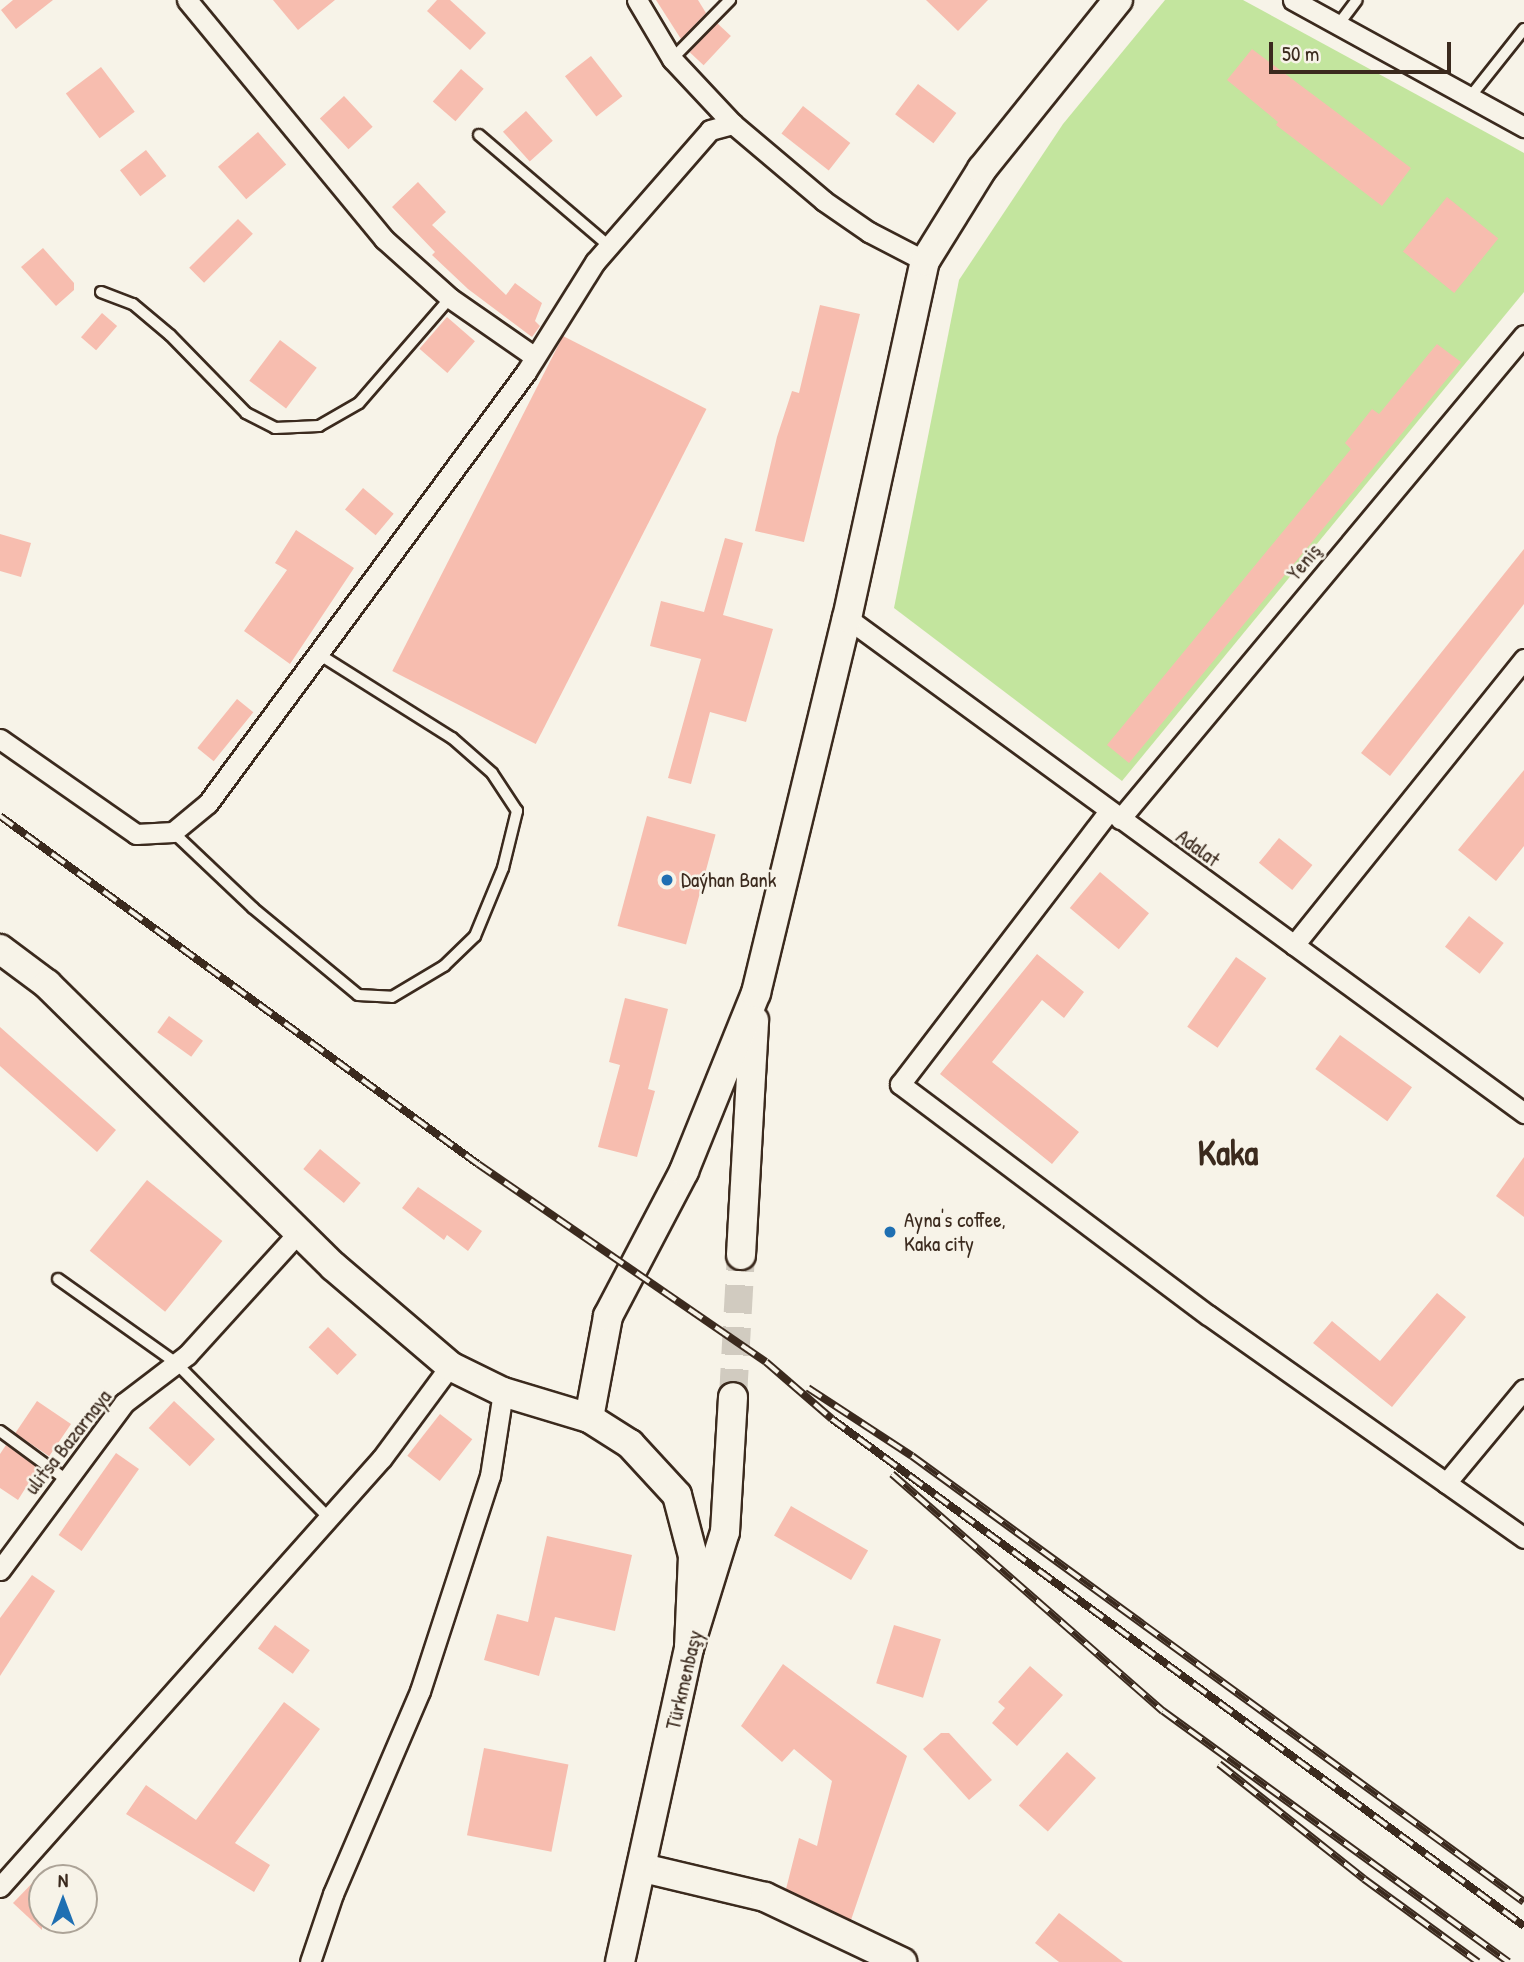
<!DOCTYPE html>
<meta charset="utf-8">
<style>
body{margin:0}
#map{position:relative;width:1524px;height:1962px;overflow:hidden;background:#f7f3e8;font-family:"Patrick Hand",sans-serif}
div>[style]{position:absolute}
[style*='--x']{left:calc(var(--x)*1px);top:calc(var(--y)*1px);width:calc(var(--w)*1px);rotate:calc(var(--a)*1deg)}
.green>*{inset:0;background:#c3e59e}
.building>*{inset:0;background:#f7bdaf;transform-origin:0 0}
.secondary-tunnel>*{height:28px;margin-top:-14px;transform-origin:0;background:repeating-linear-gradient(90deg,#d1cbc0 0 28px,transparent 0 42px)}
.roads{filter:drop-shadow(2px 0 #3b2a1e) drop-shadow(-2px 0 #3b2a1e) drop-shadow(0 2px #3b2a1e) drop-shadow(0 -2px #3b2a1e)}
.lane>*{height:10px;margin:-5px;padding:0 5px;transform-origin:5px;border-radius:5px;background:#f7f3e8}
.street>*{height:19px;margin:-9.5px;padding:0 9.5px;transform-origin:9.5px;border-radius:9.5px;background:#f7f3e8}
.secondary>*{height:28px;margin:-14px;padding:0 14px;transform-origin:14px;border-radius:14px;background:#f7f3e8}
.rail>*{height:8px;margin-top:-4px;transform-origin:0;background:repeating-linear-gradient(90deg,#f7f3e8 0 16px,#3b2a1e 0 32px);box-sizing:border-box;border-block:2px solid #3b2a1e}
.dots>*{width:19px;height:19px;translate:-50% -50%;box-sizing:border-box;border:4px solid #f7f3e8;border-radius:50%}
span{translate:-50% -50%;white-space:nowrap;text-align:center;line-height:1.15;-webkit-text-stroke:5px #f7f3e8;paint-order:stroke}
.street-label{font-size:21px;color:#3b2a1e}
.poi-label{font-size:21px;color:#3b2a1e}
.left{translate:0 -50%;text-align:left}
.town-label{font-size:35px;color:#3b2a1e;font-weight:700}
.north{position:absolute;left:28px;top:1864px;width:70px;height:70px;box-sizing:border-box;background:#f7f3e8;border:2px solid #aca397;border-radius:50%;rotate:0deg;font-size:19px;font-weight:700;line-height:28px;text-align:center;color:#3b2a1e}
.north::after{content:'';display:block;margin:auto;width:24px;height:32px;background:#1f6fb2;clip-path:polygon(50% 0,100% 100%,50% 72%,0 100%)}
.scale{position:absolute;left:1269px;top:42px;width:182px;height:32px;box-sizing:border-box;border:4px solid #3b2a1e;border-top:0;padding-left:9px;font-size:21px;line-height:24px;white-space:nowrap;color:#3b2a1e;-webkit-text-stroke:5px #f7f3e8;paint-order:stroke}
</style>
<div id="map">
<div class="green">
<i style="clip-path:polygon(1165px 0,1243px 0,1524px 153px,1524px 292px,1122px 781px,894px 608px,959px 280px,1063px 124px)"></i>
</div>
<div class="building">
<i style="clip-path:polygon(13px 0,53px 0,16px 29px,1px 10px)"></i>
<i style="clip-path:polygon(273px 0,335px 0,298px 30px)"></i>
<i style="clip-path:polygon(437px 0,450px 0,486px 33px,470px 50px,427px 11px)"></i>
<i style="clip-path:polygon(656px 0,698px 0,706px 13px,681px 39px)"></i>
<i style="clip-path:polygon(926px 0,988px 0,958px 31px)"></i>
<i style="left:717px;top:23px;width:19px;height:40px;rotate:43deg"></i>
<i style="clip-path:polygon(1252px 49px,1411px 168px,1382px 206px,1276px 125px,1278px 122px,1227px 80px)"></i>
<i style="left:591px;top:56px;width:51px;height:33px;rotate:52deg"></i>
<i style="left:101px;top:67px;width:56px;height:44px;rotate:53deg"></i>
<i style="left:461px;top:69px;width:30px;height:43px;rotate:41deg"></i>
<i style="left:918px;top:84px;width:48px;height:38px;rotate:37deg"></i>
<i style="left:344px;top:96px;width:42px;height:33px;rotate:47deg"></i>
<i style="left:803px;top:106px;width:60px;height:35px;rotate:38deg"></i>
<i style="left:526px;top:111px;width:40px;height:31px;rotate:48deg"></i>
<i style="left:258px;top:132px;width:43px;height:53px;rotate:49deg"></i>
<i style="left:146px;top:150px;width:33px;height:33px;rotate:52deg"></i>
<i style="clip-path:polygon(418px 182px,446px 212px,432px 225px,506px 295px,515px 283px,542px 303px,535px 321px,540px 326px,532px 337px,468px 289px,432px 255px,435px 252px,392px 207px)"></i>
<i style="left:1447px;top:197px;width:66px;height:70px;rotate:39deg"></i>
<i style="left:238px;top:219px;width:21px;height:69px;rotate:45deg"></i>
<i style="clip-path:polygon(43px 248px,74px 283px,74px 290px,56px 306px,21px 267px)"></i>
<i style="clip-path:polygon(820px 305px,860px 314px,804px 542px,755px 531px,777px 437px,792px 391px,799px 393px)"></i>
<i style="left:102px;top:313px;width:20px;height:32px;rotate:41deg"></i>
<i style="left:447px;top:317px;width:37px;height:42px;rotate:41deg"></i>
<i style="left:563px;top:336px;width:161px;height:376px;rotate:27deg"></i>
<i style="left:280px;top:340px;width:46px;height:51px;rotate:37deg"></i>
<i style="clip-path:polygon(1437px 344px,1461px 362px,1129px 763px,1107px 745px,1351px 449px,1345px 443px,1372px 409px,1379px 414px)"></i>
<i style="left:363px;top:488px;width:40px;height:28px;rotate:40deg"></i>
<i style="clip-path:polygon(296px 530px,354px 568px,290px 664px,244px 631px,287px 570px,275px 563px)"></i>
<i style="clip-path:polygon(0 534px,31px 543px,21px 577px,0 571px)"></i>
<i style="clip-path:polygon(725px 538px,743px 543px,723px 615px,773px 629px,746px 722px,710px 712px,691px 784px,668px 778px,701px 659px,650px 646px,661px 601px,704px 612px)"></i>
<i style="clip-path:polygon(1524px 549px,1524px 604px,1390px 776px,1361px 753px)"></i>
<i style="left:237px;top:699px;width:21px;height:63px;rotate:39deg"></i>
<i style="clip-path:polygon(1524px 770px,1524px 846px,1496px 881px,1458px 850px)"></i>
<i style="left:647px;top:816px;width:71px;height:114px;rotate:15deg"></i>
<i style="left:1279px;top:838px;width:43px;height:32px;rotate:39deg"></i>
<i style="left:1100px;top:872px;width:64px;height:47px;rotate:40deg"></i>
<i style="left:1469px;top:916px;width:44px;height:39px;rotate:38deg"></i>
<i style="clip-path:polygon(1037px 954px,1084px 992px,1064px 1018px,1042px 1000px,992px 1062px,1079px 1132px,1052px 1164px,940px 1074px)"></i>
<i style="left:1236px;top:957px;width:37px;height:85px;rotate:35deg"></i>
<i style="clip-path:polygon(625px 998px,668px 1009px,648px 1089px,655px 1091px,637px 1157px,598px 1147px,620px 1065px,609px 1062px)"></i>
<i style="left:169px;top:1016px;width:42px;height:20px;rotate:36deg"></i>
<i style="clip-path:polygon(0 1027px,116px 1130px,97px 1152px,0 1066px)"></i>
<i style="left:1340px;top:1035px;width:89px;height:42px;rotate:36deg"></i>
<i style="left:320px;top:1149px;width:53px;height:26px;rotate:40deg"></i>
<i style="clip-path:polygon(1524px 1157px,1524px 1217px,1496px 1196px)"></i>
<i style="left:147px;top:1180px;width:97px;height:91px;rotate:39deg"></i>
<i style="clip-path:polygon(418px 1187px,482px 1231px,468px 1251px,447px 1235px,444px 1240px,402px 1208px)"></i>
<i style="clip-path:polygon(1437px 1293px,1466px 1317px,1392px 1407px,1313px 1343px,1332px 1321px,1380px 1361px)"></i>
<i style="left:328px;top:1327px;width:40px;height:28px;rotate:44deg"></i>
<i style="left:37px;top:1401px;width:41px;height:39px;rotate:34deg"></i>
<i style="left:174px;top:1401px;width:56px;height:37px;rotate:43deg"></i>
<i style="left:440px;top:1414px;width:41px;height:53px;rotate:38deg"></i>
<i style="clip-path:polygon(6px 1445px,38px 1468px,18px 1500px,0 1488px,0 1454px)"></i>
<i style="left:116px;top:1453px;width:28px;height:100px;rotate:35deg"></i>
<i style="left:791px;top:1506px;width:89px;height:34px;rotate:30deg"></i>
<i style="clip-path:polygon(547px 1536px,632px 1555px,615px 1631px,555px 1617px,539px 1676px,484px 1660px,497px 1614px,528px 1622px)"></i>
<i style="clip-path:polygon(32px 1575px,55px 1591px,0 1676px,0 1618px)"></i>
<i style="left:275px;top:1625px;width:43px;height:29px;rotate:36deg"></i>
<i style="left:894px;top:1625px;width:49px;height:61px;rotate:17deg"></i>
<i style="clip-path:polygon(783px 1664px,907px 1756px,851px 1920px,786px 1889px,799px 1838px,817px 1846px,832px 1781px,794px 1749px,782px 1762px,741px 1726px)"></i>
<i style="clip-path:polygon(1030px 1666px,1063px 1695px,1017px 1746px,992px 1723px,1005px 1708px,998px 1702px)"></i>
<i style="clip-path:polygon(284px 1702px,320px 1729px,235px 1843px,270px 1865px,254px 1892px,126px 1814px,146px 1785px,196px 1820px)"></i>
<i style="clip-path:polygon(941px 1733px,949px 1733px,992px 1780px,969px 1800px,923px 1749px)"></i>
<i style="left:484px;top:1748px;width:86px;height:89px;rotate:11deg"></i>
<i style="left:1067px;top:1752px;width:39px;height:72px;rotate:42deg"></i>
<i style="clip-path:polygon(42px 1873px,42px 1930px,13px 1903px)"></i>
<i style="clip-path:polygon(1059px 1913px,1123px 1962px,1059px 1962px,1035px 1943px)"></i>
</div>
<div class="secondary-tunnel">
<i style="--x:733;--y:1397;--w:142;--a:-86.8"></i>
</div>
<div class="roads">
<div class="lane">
<i style="--x:1338;--y:25;--w:31;--a:-53"></i>
<i style="--x:672;--y:59;--w:83;--a:-45.5"></i>
<i style="--x:1470;--y:97;--w:87;--a:-51.5"></i>
<i style="--x:479;--y:135;--w:171;--a:40.5"></i>
<i style="--x:101;--y:292;--w:34;--a:21"></i>
<i style="--x:133;--y:304;--w:48;--a:40"></i>
<i style="--x:170;--y:335;--w:109;--a:45.7"></i>
<i style="--x:246;--y:413;--w:33;--a:27"></i>
<i style="--x:275;--y:428;--w:44;--a:-2.6"></i>
<i style="--x:319;--y:426;--w:46;--a:-29.9"></i>
<i style="--x:359;--y:403;--w:139;--a:-49.1"></i>
<i style="--x:173;--y:832;--w:110;--a:43.5"></i>
<i style="--x:253;--y:908;--w:136;--a:39.6"></i>
<i style="--x:358;--y:995;--w:34;--a:3"></i>
<i style="--x:392;--y:997;--w:61;--a:-30.8"></i>
<i style="--x:444;--y:966;--w:43;--a:-44.1"></i>
<i style="--x:475;--y:936;--w:74;--a:-67.6"></i>
<i style="--x:503;--y:868;--w:59;--a:-76.2"></i>
<i style="--x:517;--y:811;--w:45;--a:-123.3"></i>
<i style="--x:492;--y:773;--w:53;--a:-138.8"></i>
<i style="--x:452;--y:738;--w:156;--a:-147.8"></i>
<i style="--x:58;--y:1279;--w:145;--a:35.4"></i>
<i style="--x:176;--y:1363;--w:216;--a:45.4"></i>
<i style="--x:0;--y:1431;--w:81;--a:36.4"></i>
</div>
<div class="street">
<i style="--x:187;--y:0;--w:310;--a:50.5"></i>
<i style="--x:384;--y:239;--w:89;--a:41.8"></i>
<i style="--x:450;--y:298;--w:103;--a:34.8"></i>
<i style="--x:637;--y:0;--w:69;--a:59.3"></i>
<i style="--x:672;--y:59;--w:89;--a:46.8"></i>
<i style="--x:1293;--y:0;--w:264;--a:28.8"></i>
<i style="--x:847;--y:618;--w:839;--a:36.17"></i>
<i style="--x:0;--y:739;--w:166;--a:34.9"></i>
<i style="--x:136;--y:834;--w:37;--a:-3"></i>
<i style="--x:173;--y:832;--w:45;--a:-39.6"></i>
<i style="--x:208;--y:803;--w:536;--a:-53.58"></i>
<i style="--x:526;--y:372;--w:130;--a:-57.9"></i>
<i style="--x:595;--y:262;--w:175;--a:-48.9"></i>
<i style="--x:710;--y:130;--w:24;--a:-15"></i>
<i style="--x:733;--y:124;--w:119;--a:40.2"></i>
<i style="--x:824;--y:201;--w:55;--a:34.6"></i>
<i style="--x:869;--y:232;--w:63;--a:27.4"></i>
<i style="--x:1109;--y:811;--w:344;--a:127.4"></i>
<i style="--x:900;--y:1084;--w:385;--a:36.9"></i>
<i style="--x:1208;--y:1315;--w:387;--a:35.2"></i>
<i style="--x:1120;--y:819;--w:630;--a:-50.15"></i>
<i style="--x:1294;--y:945;--w:367;--a:-51.2"></i>
<i style="--x:1446;--y:1483;--w:122;--a:-50.3"></i>
<i style="--x:0;--y:1570;--w:208;--a:-53.4"></i>
<i style="--x:124;--y:1403;--w:79;--a:-37.3"></i>
<i style="--x:187;--y:1355;--w:166;--a:-47.7"></i>
<i style="--x:0;--y:1887;--w:574;--a:-48.32"></i>
<i style="--x:382;--y:1458;--w:114;--a:-53.5"></i>
<i style="--x:310;--y:1962;--w:72;--a:-71.3"></i>
<i style="--x:333;--y:1894;--w:221;--a:-66.8"></i>
<i style="--x:420;--y:1691;--w:226;--a:-72"></i>
<i style="--x:490;--y:1476;--w:85;--a:-81.2"></i>
</div>
<div class="secondary">
<i style="--x:0;--y:949;--w:59;--a:36.7"></i>
<i style="--x:47;--y:984;--w:402;--a:44.6"></i>
<i style="--x:333;--y:1266;--w:154;--a:40.5"></i>
<i style="--x:450;--y:1366;--w:59;--a:26.1"></i>
<i style="--x:503;--y:1392;--w:90;--a:16.8"></i>
<i style="--x:589;--y:1418;--w:49;--a:32.4"></i>
<i style="--x:630;--y:1444;--w:69;--a:47.3"></i>
<i style="--x:677;--y:1495;--w:63;--a:75.3"></i>
<i style="--x:693;--y:1556;--w:92;--a:92.5"></i>
<i style="--x:741;--y:1255;--w:235;--a:-86.8"></i>
<i style="--x:589;--y:1418;--w:104;--a:-79.4"></i>
<i style="--x:608;--y:1316;--w:164;--a:-62.3"></i>
<i style="--x:684;--y:1171;--w:192;--a:-68"></i>
<i style="--x:756;--y:993;--w:386;--a:-76.4"></i>
<i style="--x:847;--y:618;--w:365;--a:-77.7"></i>
<i style="--x:925;--y:261;--w:108;--a:-58.2"></i>
<i style="--x:982;--y:169;--w:217;--a:-51.2"></i>
<i style="--x:643;--y:1868;--w:125;--a:13.4"></i>
<i style="--x:765;--y:1897;--w:152;--a:25.4"></i>
<i style="--x:620;--y:1962;--w:321;--a:-77.6"></i>
<i style="--x:689;--y:1648;--w:121;--a:-72.8"></i>
<i style="--x:725;--y:1532;--w:135;--a:-86.6"></i>
</div>
</div>
<div class="rail">
<i style="--x:0;--y:816;--w:591;--a:36.06"></i>
<i style="--x:478;--y:1164;--w:349;--a:34.5"></i>
<i style="--x:766;--y:1362;--w:87;--a:40.8"></i>
<i style="--x:832;--y:1419;--w:858;--a:36.23"></i>
<i style="--x:808;--y:1388;--w:124;--a:33.2"></i>
<i style="--x:912;--y:1456;--w:757;--a:36.08"></i>
<i style="--x:892;--y:1474;--w:360;--a:41.2"></i>
<i style="--x:1163;--y:1711;--w:427;--a:36"></i>
<i style="--x:1219;--y:1764;--w:185;--a:38.4"></i>
<i style="--x:1364;--y:1879;--w:141;--a:36.1"></i>
</div>
<div class="dots">
<i style="left:667px;top:880px;background:#1f6fb2"></i>
<i style="left:890px;top:1232px;background:#1f6fb2"></i>
</div>
<div class="street-label">
<span style="left:1304px;top:562px;rotate:-50deg">Yeniş</span>
<span style="left:1198px;top:848px;rotate:36deg">Adalat</span>
<span style="left:68px;top:1442px;rotate:-52deg">ulitsa Bazarnaya</span>
<span style="left:684px;top:1680px;rotate:-77deg">Türkmenbaşy</span>
</div>
<div class="poi-label">
<span class="left" style="left:681px;top:880px">Daýhan Bank</span>
<span class="left" style="left:904px;top:1232px">Ayna's coffee,<br>Kaka city</span>
</div>
<div class="town-label">
<span style="left:1228px;top:1153px">Kaka</span>
</div>
<div class="north">N</div>
<div class="scale">50 m</div>
</div>
